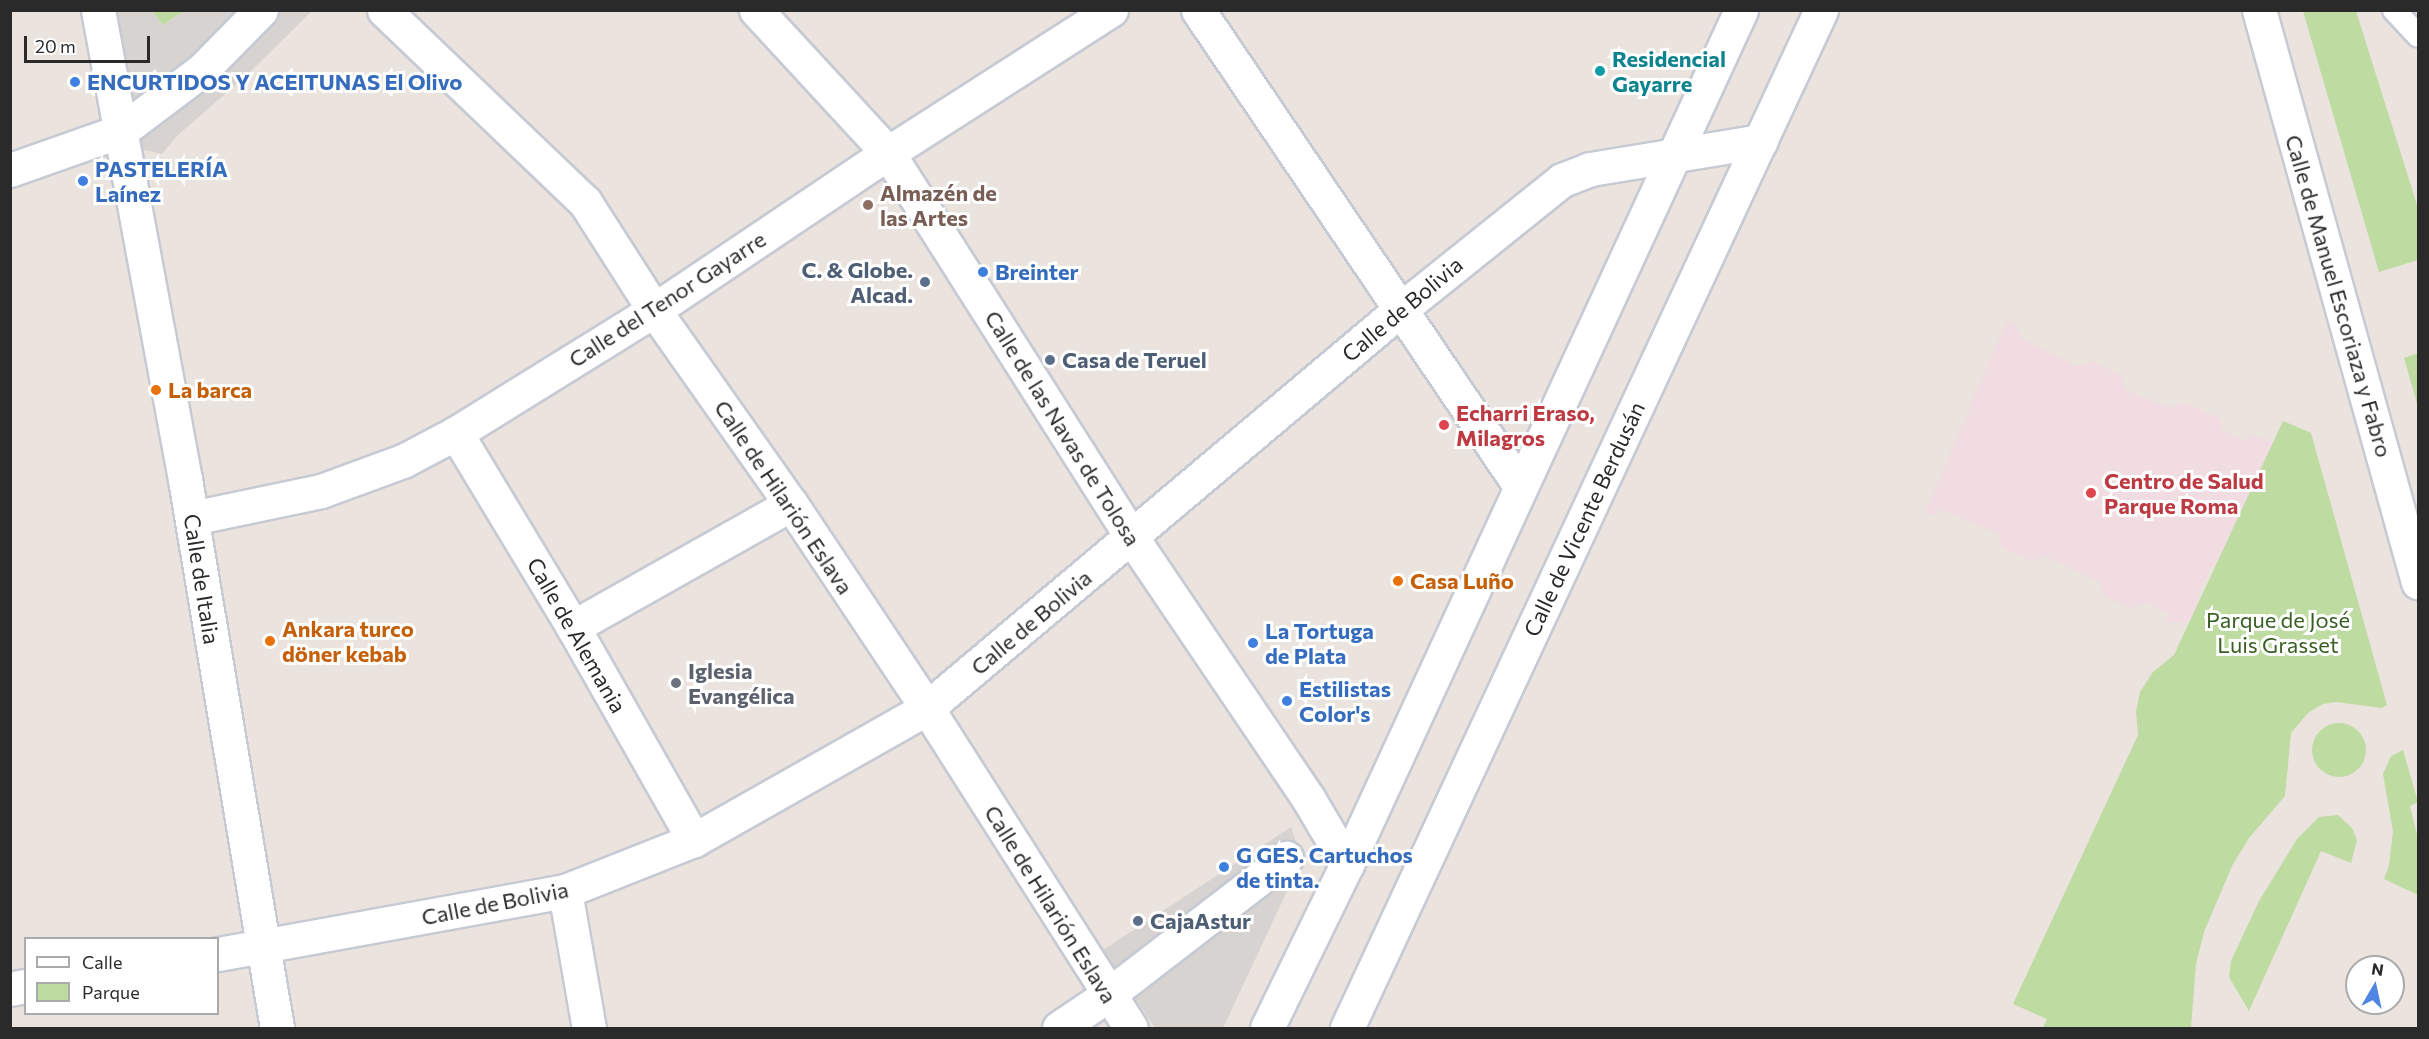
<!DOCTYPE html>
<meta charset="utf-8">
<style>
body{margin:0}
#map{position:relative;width:2429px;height:1039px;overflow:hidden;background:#ebe3de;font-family:Commissioner,sans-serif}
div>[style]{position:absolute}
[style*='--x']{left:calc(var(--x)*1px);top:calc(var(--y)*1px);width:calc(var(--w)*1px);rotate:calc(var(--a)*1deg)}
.medical>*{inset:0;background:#f0dce1}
.green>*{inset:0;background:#bedba1}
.round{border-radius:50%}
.plaza>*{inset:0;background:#d7d3d0}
.roads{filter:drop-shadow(2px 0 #c6cad2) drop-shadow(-2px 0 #c6cad2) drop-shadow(0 2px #c6cad2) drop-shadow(0 -2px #c6cad2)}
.lane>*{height:22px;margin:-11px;padding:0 11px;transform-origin:11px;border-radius:11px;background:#fff}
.street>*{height:33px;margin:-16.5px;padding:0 16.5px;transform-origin:16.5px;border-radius:16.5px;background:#fff}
.secondary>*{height:33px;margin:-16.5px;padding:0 16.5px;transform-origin:16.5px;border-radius:16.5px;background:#fff}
.dots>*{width:16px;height:16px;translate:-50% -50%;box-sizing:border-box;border:3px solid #fff;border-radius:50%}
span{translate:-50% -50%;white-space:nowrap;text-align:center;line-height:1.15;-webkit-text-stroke:6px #fff;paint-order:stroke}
.culture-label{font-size:22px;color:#0d838f;font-weight:700}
.left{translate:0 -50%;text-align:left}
.shop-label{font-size:22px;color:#366cbe;font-weight:700}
.education-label{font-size:22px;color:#785e54;font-weight:700}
.service-label{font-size:22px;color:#4e5e75;font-weight:700}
.right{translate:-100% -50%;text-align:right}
.street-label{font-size:22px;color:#2a2a2a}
.food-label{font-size:22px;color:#c56008;font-weight:700}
.health-label{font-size:22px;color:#be3a42;font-weight:700}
.park-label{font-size:22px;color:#395f23}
.worship-label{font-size:22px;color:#5b616d;font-weight:700}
.frame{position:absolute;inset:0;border:12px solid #2a2a2a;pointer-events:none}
.legend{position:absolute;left:24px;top:937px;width:195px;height:78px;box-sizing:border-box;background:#fff;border:2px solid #aaa;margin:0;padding:8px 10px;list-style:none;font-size:18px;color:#2a2a2a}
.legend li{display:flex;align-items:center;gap:12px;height:30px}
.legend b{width:30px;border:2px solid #aaa}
.north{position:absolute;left:2345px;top:955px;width:60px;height:60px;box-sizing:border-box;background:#fff;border:2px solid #aaa;border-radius:50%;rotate:9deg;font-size:16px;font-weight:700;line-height:24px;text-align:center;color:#2a2a2a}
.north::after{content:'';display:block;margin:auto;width:21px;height:27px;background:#5185e4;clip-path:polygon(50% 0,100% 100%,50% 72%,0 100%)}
.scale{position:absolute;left:24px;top:36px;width:126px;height:27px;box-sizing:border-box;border:3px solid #2a2a2a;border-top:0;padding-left:8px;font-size:18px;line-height:21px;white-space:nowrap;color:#2a2a2a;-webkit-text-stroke:4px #fff;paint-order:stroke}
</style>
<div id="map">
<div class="medical">
<i style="clip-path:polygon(2007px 320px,2016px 325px,2022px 339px,2076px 366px,2093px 361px,2120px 374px,2126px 390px,2168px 408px,2183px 402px,2221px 419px,2223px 431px,2247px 441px,2251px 433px,2281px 446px,2263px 463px,2237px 519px,2228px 560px,2212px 566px,2195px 602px,2202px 596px,2190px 634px,2190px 621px,2166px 623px,2169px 613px,2145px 603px,2130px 608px,2104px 596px,2099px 582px,2044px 556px,2032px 561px,2002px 548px,1998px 534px,1943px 510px,1928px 515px,1925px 513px)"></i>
</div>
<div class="green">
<i style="clip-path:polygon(152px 11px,184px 11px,163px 25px)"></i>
<i style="clip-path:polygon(2303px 11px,2356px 11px,2418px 208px,2418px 260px,2379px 272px)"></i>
<i style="clip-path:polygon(2418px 353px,2418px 407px,2404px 358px)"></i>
<i style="clip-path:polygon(2283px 421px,2311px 433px,2387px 705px,2382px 708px,2336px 702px,2323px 704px,2308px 713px,2291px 733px,2285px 796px,2249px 838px,2232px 866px,2204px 932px,2196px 964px,2191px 1028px,2043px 1028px,2047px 1019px,2013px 1004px,2138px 735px,2136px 712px,2140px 692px,2153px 672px,2174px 655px)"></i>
<i class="round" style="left:2312px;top:723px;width:54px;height:54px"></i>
<i style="clip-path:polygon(2403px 750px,2418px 802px,2410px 806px,2418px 839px,2418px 895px,2384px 879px,2389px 865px,2393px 832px,2383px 774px,2391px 756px)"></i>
<i style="clip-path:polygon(2338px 815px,2352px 828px,2357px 840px,2351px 863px,2321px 851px,2249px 1011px,2229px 977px,2231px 961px,2259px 901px,2297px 839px,2319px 817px)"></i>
</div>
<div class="plaza">
<i style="clip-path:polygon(109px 11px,152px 11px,163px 25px,184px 11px,343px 11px,312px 11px,249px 73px,178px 135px,162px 154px,138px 148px)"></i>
<i style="clip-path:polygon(1291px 827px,1298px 848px,1295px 874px,1223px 1028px,1155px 1028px,1103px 950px)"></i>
</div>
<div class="roads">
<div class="lane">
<i style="--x:2394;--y:10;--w:35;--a:47"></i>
</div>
<div class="street">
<i style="--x:98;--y:10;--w:477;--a:79.5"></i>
<i style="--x:185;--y:479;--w:557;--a:80.49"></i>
<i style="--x:384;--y:10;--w:278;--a:43.7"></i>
<i style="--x:585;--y:202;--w:128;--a:57.4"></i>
<i style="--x:654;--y:310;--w:237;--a:54.8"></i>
<i style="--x:791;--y:504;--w:245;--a:56.3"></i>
<i style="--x:927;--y:708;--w:379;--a:57.5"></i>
<i style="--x:756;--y:10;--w:195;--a:47.3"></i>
<i style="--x:888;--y:153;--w:456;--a:57.6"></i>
<i style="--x:1132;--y:538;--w:314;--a:55.9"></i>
<i style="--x:1308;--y:798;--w:77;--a:59.4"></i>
<i style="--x:1198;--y:10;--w:575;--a:55.92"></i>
<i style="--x:10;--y:170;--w:118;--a:-19.4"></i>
<i style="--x:121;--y:131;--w:101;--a:-37"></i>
<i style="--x:202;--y:70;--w:84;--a:-45.5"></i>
<i style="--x:456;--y:433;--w:227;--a:58.9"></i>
<i style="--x:573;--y:627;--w:245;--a:60.4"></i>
<i style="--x:192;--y:518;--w:132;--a:-11.8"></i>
<i style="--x:321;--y:491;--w:87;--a:-20.1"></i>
<i style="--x:403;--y:461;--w:60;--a:-27.8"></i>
<i style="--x:456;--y:433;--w:233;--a:-31.8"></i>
<i style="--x:654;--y:310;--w:282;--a:-33.9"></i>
<i style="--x:888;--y:153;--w:265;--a:-32.7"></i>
<i style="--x:573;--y:627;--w:250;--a:-29.4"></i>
<i style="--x:565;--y:891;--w:139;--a:80.1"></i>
<i style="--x:218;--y:954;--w:353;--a:-10.3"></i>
<i style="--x:565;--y:891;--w:139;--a:-21.6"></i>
<i style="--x:694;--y:840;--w:268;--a:-29.5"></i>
<i style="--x:927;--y:708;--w:620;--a:-40.09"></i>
<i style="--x:1401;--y:309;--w:206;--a:-38.7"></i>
<i style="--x:1562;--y:180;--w:30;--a:-21"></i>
<i style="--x:1590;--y:169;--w:173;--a:-9.3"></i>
<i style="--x:10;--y:989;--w:16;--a:-11"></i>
<i style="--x:1059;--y:1028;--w:59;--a:-34"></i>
<i style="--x:1108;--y:995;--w:225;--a:-37.6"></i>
</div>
<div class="secondary">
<i style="--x:2259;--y:10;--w:594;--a:74.47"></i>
<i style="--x:1267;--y:1028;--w:182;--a:-64"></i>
<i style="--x:1347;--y:864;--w:941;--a:-65.23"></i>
<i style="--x:1347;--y:1028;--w:1123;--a:-65.03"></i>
</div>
</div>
<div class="dots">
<i style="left:1600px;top:71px;background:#0f9aa8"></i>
<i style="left:75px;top:82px;background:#3f7fe0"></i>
<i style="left:83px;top:181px;background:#3f7fe0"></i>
<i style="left:868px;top:205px;background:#8d6e63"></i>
<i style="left:983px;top:272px;background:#3f7fe0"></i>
<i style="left:925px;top:282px;background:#5c6f8a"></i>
<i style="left:1050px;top:360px;background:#5c6f8a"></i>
<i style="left:156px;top:390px;background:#e8710a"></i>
<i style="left:1444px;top:425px;background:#e0444e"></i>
<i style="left:2091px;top:493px;background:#e0444e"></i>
<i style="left:1398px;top:581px;background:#e8710a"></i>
<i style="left:270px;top:641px;background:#e8710a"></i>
<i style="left:1253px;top:643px;background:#3f7fe0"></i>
<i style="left:676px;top:683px;background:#6b7280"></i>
<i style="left:1287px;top:701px;background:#3f7fe0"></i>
<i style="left:1224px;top:867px;background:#3f7fe0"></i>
<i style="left:1138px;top:921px;background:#5c6f8a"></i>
</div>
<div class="culture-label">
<span class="left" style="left:1612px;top:71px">Residencial<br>Gayarre</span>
</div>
<div class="shop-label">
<span class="left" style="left:87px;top:82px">ENCURTIDOS Y ACEITUNAS El Olivo</span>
<span class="left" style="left:95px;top:181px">PASTELERÍA<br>Laínez</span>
<span class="left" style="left:995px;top:272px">Breinter</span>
<span class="left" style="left:1265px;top:643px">La Tortuga<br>de Plata</span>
<span class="left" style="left:1299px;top:701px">Estilistas<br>Color's</span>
<span class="left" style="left:1236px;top:867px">G GES. Cartuchos<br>de tinta.</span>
</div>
<div class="education-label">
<span class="left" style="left:880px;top:205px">Almazén de<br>las Artes</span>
</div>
<div class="service-label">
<span class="right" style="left:913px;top:282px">C. &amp; Globe.<br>Alcad.</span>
<span class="left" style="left:1062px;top:360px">Casa de Teruel</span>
<span class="left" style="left:1150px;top:921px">CajaAstur</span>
</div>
<div class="street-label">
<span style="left:2339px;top:296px;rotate:74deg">Calle de Manuel Escoriaza y Fabro</span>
<span style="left:667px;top:299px;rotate:-33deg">Calle del Tenor Gayarre</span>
<span style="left:1402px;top:309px;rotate:-40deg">Calle de Bolivia</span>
<span style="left:1063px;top:428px;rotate:58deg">Calle de las Navas de Tolosa</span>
<span style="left:784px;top:497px;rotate:56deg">Calle de Hilarión Eslava</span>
<span style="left:1584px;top:519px;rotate:-65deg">Calle de Vicente Berdusán</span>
<span style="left:202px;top:579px;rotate:81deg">Calle de Italia</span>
<span style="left:1031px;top:622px;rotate:-40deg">Calle de Bolivia</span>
<span style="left:577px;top:635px;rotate:60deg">Calle de Alemania</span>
<span style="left:495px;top:903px;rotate:-11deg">Calle de Bolivia</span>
<span style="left:1051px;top:904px;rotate:58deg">Calle de Hilarión Eslava</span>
</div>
<div class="food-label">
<span class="left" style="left:168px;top:390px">La barca</span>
<span class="left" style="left:1410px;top:581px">Casa Luño</span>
<span class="left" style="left:282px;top:641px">Ankara turco<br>döner kebab</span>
</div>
<div class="health-label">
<span class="left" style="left:1456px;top:425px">Echarri Eraso,<br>Milagros</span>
<span class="left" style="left:2104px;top:493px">Centro de Salud<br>Parque Roma</span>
</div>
<div class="park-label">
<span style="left:2278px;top:632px">Parque de José<br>Luis Grasset</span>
</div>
<div class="worship-label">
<span class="left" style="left:688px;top:683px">Iglesia<br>Evangélica</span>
</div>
<div class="frame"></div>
<ul class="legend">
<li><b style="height:8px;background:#fff"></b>Calle</li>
<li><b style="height:16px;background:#bedba1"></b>Parque</li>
</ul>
<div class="north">N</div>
<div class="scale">20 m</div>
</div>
